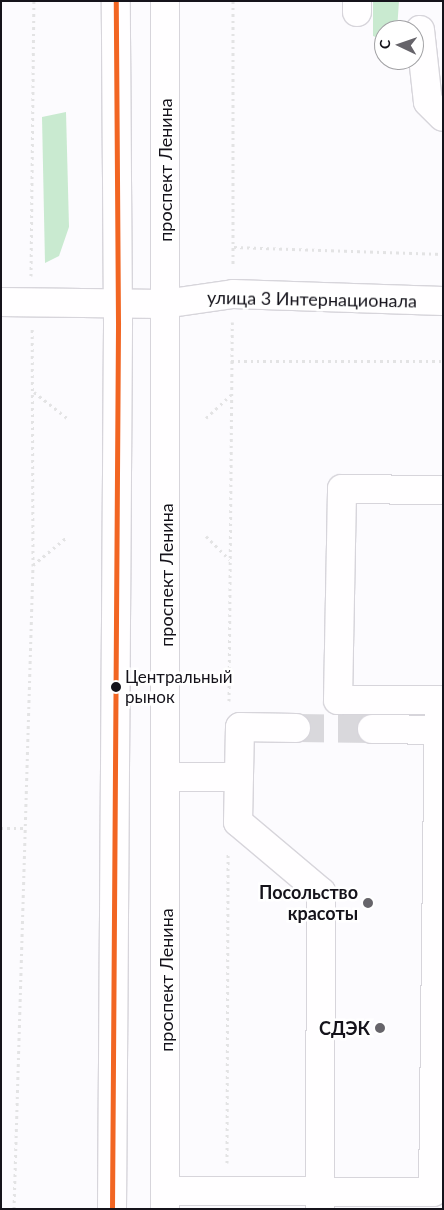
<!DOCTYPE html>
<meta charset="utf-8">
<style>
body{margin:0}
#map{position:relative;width:444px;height:1210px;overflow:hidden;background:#fcfbfe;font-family:Lato,sans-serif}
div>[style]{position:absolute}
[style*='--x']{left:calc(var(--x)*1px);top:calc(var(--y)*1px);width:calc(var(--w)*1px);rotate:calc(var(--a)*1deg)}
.green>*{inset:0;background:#c9ead0}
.minor-tunnel>*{height:28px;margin-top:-14px;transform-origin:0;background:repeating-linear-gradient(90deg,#d9d8dc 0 28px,transparent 0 42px)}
.path>*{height:3px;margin-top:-1.5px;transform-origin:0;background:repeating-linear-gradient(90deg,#e3e3e4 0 2.5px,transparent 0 6.5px)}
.roads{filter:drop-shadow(1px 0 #d7d5db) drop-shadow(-1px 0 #d7d5db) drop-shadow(0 1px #d7d5db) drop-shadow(0 -1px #d7d5db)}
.minor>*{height:28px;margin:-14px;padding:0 14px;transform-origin:14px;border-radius:14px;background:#fffeff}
.major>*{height:28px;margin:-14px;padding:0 14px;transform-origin:14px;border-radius:14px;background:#fffeff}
.bus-1>*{height:5px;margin:-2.5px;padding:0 2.5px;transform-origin:2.5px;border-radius:2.5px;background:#f26522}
.dots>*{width:14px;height:14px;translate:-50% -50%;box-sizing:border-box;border:2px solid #fff;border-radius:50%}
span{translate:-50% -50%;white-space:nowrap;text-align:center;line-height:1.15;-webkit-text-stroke:5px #fff;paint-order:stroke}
.bus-label{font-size:17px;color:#15131b}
.left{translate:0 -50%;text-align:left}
.street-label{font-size:18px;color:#15131b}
.poi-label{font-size:18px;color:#15131b;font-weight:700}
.right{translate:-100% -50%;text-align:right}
.frame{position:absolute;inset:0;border:2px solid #15131b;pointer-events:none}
.north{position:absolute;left:374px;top:20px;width:50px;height:50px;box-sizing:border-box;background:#fff;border:1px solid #a1a1a4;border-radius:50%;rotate:273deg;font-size:14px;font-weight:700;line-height:20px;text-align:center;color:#15131b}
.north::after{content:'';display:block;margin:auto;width:18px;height:22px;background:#66646a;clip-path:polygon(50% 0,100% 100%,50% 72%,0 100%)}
</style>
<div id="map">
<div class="green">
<i style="clip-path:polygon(373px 1px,399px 1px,397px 30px,384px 30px,384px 40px,373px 36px)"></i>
<i style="clip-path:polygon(66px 112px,69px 227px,59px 256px,45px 263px,42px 117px)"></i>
</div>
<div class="minor-tunnel">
<i style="--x:296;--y:728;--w:76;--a:0.8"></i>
</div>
<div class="path">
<i style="--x:233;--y:1;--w:265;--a:90"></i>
<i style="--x:234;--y:247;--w:209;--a:1.9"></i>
<i style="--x:31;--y:276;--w:275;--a:-89.4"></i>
<i style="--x:231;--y:361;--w:212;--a:0"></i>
<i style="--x:34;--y:392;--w:42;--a:38.2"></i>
<i style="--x:206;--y:418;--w:34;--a:-43"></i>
<i style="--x:206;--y:536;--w:33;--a:45"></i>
<i style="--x:33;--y:565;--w:44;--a:-39.5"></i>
<i style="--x:229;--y:701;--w:379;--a:-89.5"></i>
<i style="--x:1;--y:828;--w:24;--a:0"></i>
<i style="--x:227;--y:1163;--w:311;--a:-89.8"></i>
<i style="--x:14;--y:1209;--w:643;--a:-88.31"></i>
<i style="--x:33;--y:566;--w:237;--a:-90.2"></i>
</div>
<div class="roads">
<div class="minor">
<i style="--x:357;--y:12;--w:11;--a:-90"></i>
<i style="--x:420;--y:30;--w:72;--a:83.7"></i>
<i style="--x:428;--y:102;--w:21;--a:45"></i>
<i style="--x:1;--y:302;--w:163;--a:0.7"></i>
<i style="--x:164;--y:304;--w:70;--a:-8.2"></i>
<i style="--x:233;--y:294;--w:210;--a:1.9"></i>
<i style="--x:296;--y:728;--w:56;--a:-179"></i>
<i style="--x:240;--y:727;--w:95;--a:91.2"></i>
<i style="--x:238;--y:822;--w:109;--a:40.1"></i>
<i style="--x:321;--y:892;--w:317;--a:90.2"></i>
<i style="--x:372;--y:729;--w:68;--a:0.8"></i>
<i style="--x:167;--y:777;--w:72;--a:0"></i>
<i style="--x:165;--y:1191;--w:268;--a:0.2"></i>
<i style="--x:433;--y:1192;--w:492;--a:-89.3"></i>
<i style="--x:439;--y:700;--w:101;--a:180"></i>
<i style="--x:338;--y:700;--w:211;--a:-88.9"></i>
<i style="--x:342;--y:489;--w:101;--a:0.6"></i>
</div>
<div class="major">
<i style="--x:165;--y:1;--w:1208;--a:90"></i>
<i style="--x:112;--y:1209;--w:887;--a:-89.61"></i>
<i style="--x:118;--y:322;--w:321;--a:-90.4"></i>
</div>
</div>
<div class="bus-1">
<i style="--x:112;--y:1209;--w:887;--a:-89.61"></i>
<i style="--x:118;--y:322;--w:321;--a:-90.4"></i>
</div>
<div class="dots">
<i style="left:116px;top:687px;background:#15131b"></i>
<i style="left:368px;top:903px;background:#66646a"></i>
<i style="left:380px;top:1028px;background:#66646a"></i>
</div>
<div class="bus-label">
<span class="left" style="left:125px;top:687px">Центральный<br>рынок</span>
</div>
<div class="street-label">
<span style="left:165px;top:170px;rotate:-90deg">проспект Ленина</span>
<span style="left:312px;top:299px;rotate:1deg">улица 3 Интернационала</span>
<span style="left:166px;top:575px;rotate:-90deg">проспект Ленина</span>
<span style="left:166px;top:980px;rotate:-90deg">проспект Ленина</span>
</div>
<div class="poi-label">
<span class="right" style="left:358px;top:903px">Посольство<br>красоты</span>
<span class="right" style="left:370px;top:1028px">СДЭК</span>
</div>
<div class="frame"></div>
<div class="north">С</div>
</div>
